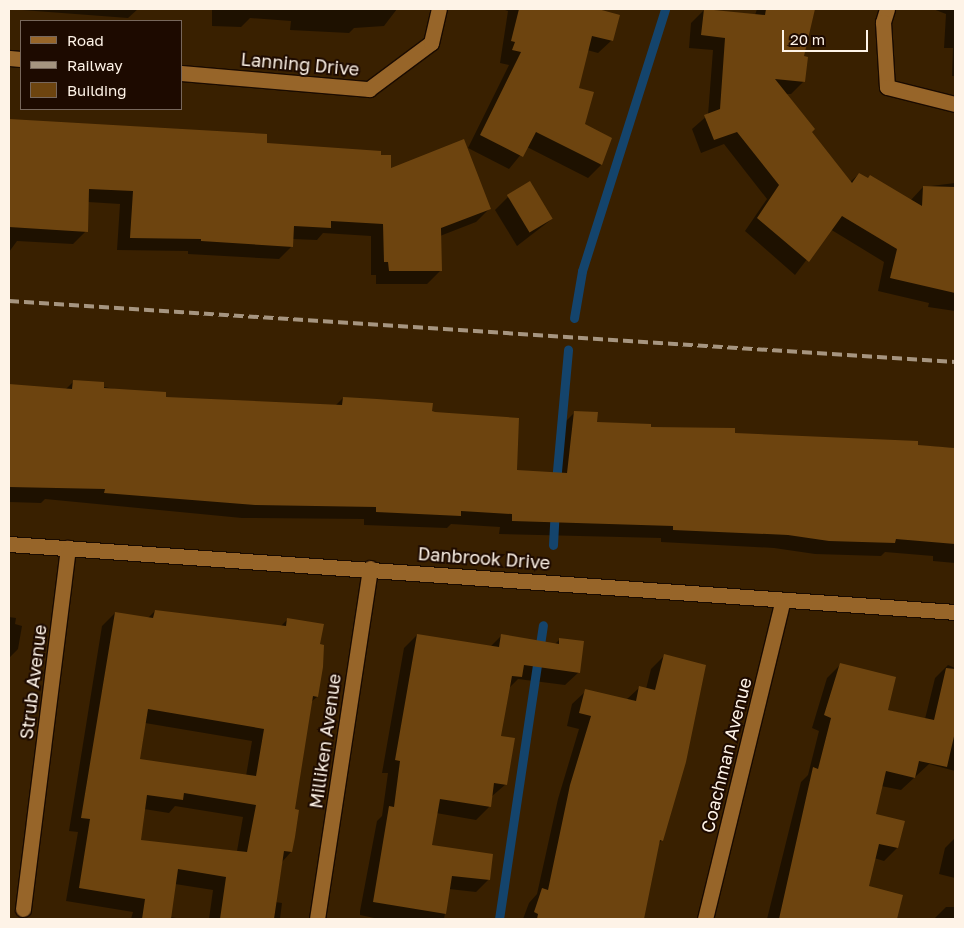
<!DOCTYPE html>
<style>
body{margin:0}
#map{position:relative;width:964px;height:928px;overflow:hidden;background:#392000;font-family:"Golos Text",sans-serif}
div>[style]{position:absolute}
[style*='--x']{left:calc(var(--x)*1px);top:calc(var(--y)*1px);width:calc(var(--w)*1px);rotate:calc(var(--a)*1deg)}
.shadow>*{inset:0;background:#0007}
.stream>*{height:9px;margin:-4.5px;padding:0 4.5px;transform-origin:4.5px;border-radius:4.5px;background:#14446c}
.building>*{inset:0;background:#6d440f;transform-origin:0 0}
.roads{filter:drop-shadow(1px 0 #1a0b00) drop-shadow(-1px 0 #1a0b00) drop-shadow(0 1px #1a0b00) drop-shadow(0 -1px #1a0b00)}
.minor>*{height:15px;margin:-7.5px;padding:0 7.5px;transform-origin:7.5px;border-radius:7.5px;background:#976529}
.rail>*{height:4px;margin-top:-2px;transform-origin:0;background:repeating-linear-gradient(90deg,#a69580 0 10px,transparent 0 15px)}
span{translate:-50% -50%;white-space:nowrap;text-align:center;line-height:1.15;-webkit-text-stroke:4px #1d0a00;paint-order:stroke}
.street-label{font-size:18px;color:#fef3e7}
.frame{position:absolute;inset:0;border:10px solid #fef3e7;pointer-events:none}
.legend{position:absolute;left:20px;top:20px;width:162px;height:90px;box-sizing:border-box;background:#1d0a00;border:1px solid #77675c;margin:0;padding:6px 9px;list-style:none;font-size:15px;color:#fef3e7}
.legend li{display:flex;align-items:center;gap:10px;height:25px}
.legend b{width:25px;border:1px solid #77675c}
.scale{position:absolute;left:782px;top:30px;width:86px;height:22px;box-sizing:border-box;border:2px solid #fef3e7;border-top:0;padding-left:6px;font-size:15px;line-height:18px;white-space:nowrap;color:#fef3e7;-webkit-text-stroke:4px #1d0a00;paint-order:stroke}
</style>
<div id="map">
<div class="shadow">
<i style="clip-path:polygon(9px 9px,138px 9px,128px 18px)"></i>
<i style="clip-path:polygon(212px 9px,397px 9px,384px 26px,354px 28px,349px 33px,290px 30px,291px 21px,250px 18px,241px 27px,212px 26px)"></i>
<i style="clip-path:polygon(502px 9px,593px 9px,618px 16px,612px 40px,598px 53px,587px 50px,577px 89px,584px 124px,601px 165px,588px 178px,527px 147px,509px 169px,468px 148px,509px 65px,500px 63px,508px 11px)"></i>
<i style="clip-path:polygon(757px 9px,814px 9px,802px 57px,804px 81px,791px 94px,785px 94px,810px 133px,850px 182px,859px 174px,910px 201px,923px 187px,955px 183px,955px 311px,928px 307px,929px 303px,878px 291px,884px 262px,830px 229px,795px 275px,745px 231px,767px 199px,724px 144px,701px 153px,692px 129px,708px 115px,713px 50px,689px 48px,691px 23px,704px 10px,755px 15px)"></i>
<i style="clip-path:polygon(933px 9px,955px 9px,955px 76px,952px 76px,953px 48px,944px 48px,946px 14px)"></i>
<i style="clip-path:polygon(9px 120px,266px 135px,265px 144px,380px 156px,389px 170px,489px 209px,476px 222px,440px 236px,440px 271px,427px 284px,376px 284px,376px 275px,371px 275px,371px 236px,323px 233px,317px 240px,292px 239px,292px 246px,279px 259px,188px 254px,188px 251px,117px 250px,120px 204px,88px 202px,86px 231px,73px 244px,17px 241px,9px 252px)"></i>
<i style="clip-path:polygon(508px 197px,552px 219px,517px 246px,495px 210px)"></i>
<i style="clip-path:polygon(74px 381px,165px 399px,335px 406px,343px 398px,431px 412px,515px 471px,556px 474px,562px 425px,575px 412px,596px 423px,649px 429px,955px 448px,955px 563px,933px 561px,933px 556px,885px 552px,881px 556px,815px 554px,774px 548px,661px 542px,661px 538px,499px 534px,500px 527px,451px 524px,447px 528px,364px 525px,364px 519px,242px 518px,45px 499px,41px 503px,9px 502px,9px 386px,65px 390px)"></i>
<i style="clip-path:polygon(evenodd,155px 611px,280px 627px,288px 619px,318px 645px,317px 697px,311px 702px,294px 810px,291px 852px,282px 862px,275px 902px,282px 903px,280px 919px,209px 919px,213px 890px,175px 884px,170px 917px,182px 919px,131px 919px,133px 912px,66px 901px,78px 832px,69px 831px,102px 626px,115px 613px,147px 619px,155px 611px,145px 723px,252px 741px,246px 776px,138px 760px,145px 723px,155px 611px,175px 806px,243px 817px,237px 851px,140px 841px,144px 809px,169px 813px,175px 806px)"></i>
<i style="clip-path:polygon(9px 617px,16px 618px,15px 624px,22px 626px,18px 649px,9px 658px)"></i>
<i style="clip-path:polygon(417px 635px,490px 647px,502px 635px,555px 644px,560px 639px,579px 672px,565px 685px,518px 679px,508px 689px,500px 737px,506px 784px,491px 797px,489px 807px,476px 820px,436px 813px,431px 846px,489px 879px,476px 892px,449px 889px,444px 919px,379px 919px,360px 915px,360px 911px,377px 821px,382px 816px,388px 773px,382px 773px,404px 648px)"></i>
<i style="clip-path:polygon(664px 656px,662px 840px,658px 844px,642px 919px,523px 919px,529px 903px,537px 894px,558px 799px,579px 729px,567px 726px,572px 704px,586px 691px,626px 700px,639px 688px,646px 689px,651px 669px)"></i>
<i style="clip-path:polygon(840px 665px,887px 710px,925px 719px,935px 678px,948px 665px,955px 668px,955px 771px,929px 764px,901px 790px,881px 786px,874px 815px,897px 848px,884px 861px,874px 858px,867px 887px,882px 919px,767px 919px,801px 782px,808px 775px,819px 731px,812px 728px,827px 678px)"></i>
<i style="clip-path:polygon(955px 838px,955px 878px,939px 874px,945px 848px)"></i>
<i style="clip-path:polygon(946px 907px,955px 907px,955px 919px,934px 919px)"></i>
</div>
<div class="stream">
<i style="--x:574;--y:318;--w:48;--a:-80.3"></i>
<i style="--x:582;--y:271;--w:275;--a:-72.4"></i>
<i style="--x:556;--y:482;--w:133;--a:-84.8"></i>
<i style="--x:553;--y:545;--w:35;--a:-87"></i>
<i style="--x:499;--y:919;--w:297;--a:-81.5"></i>
</div>
<div class="building">
<i style="clip-path:polygon(519px 9px,598px 9px,620px 15px,613px 41px,592px 36px,579px 88px,594px 92px,585px 124px,612px 138px,602px 165px,536px 132px,523px 157px,480px 135px,521px 52px,512px 50px,515px 42px,511px 41px)"></i>
<i style="clip-path:polygon(704px 9px,765px 15px,766px 9px,815px 9px,804px 56px,808px 57px,805px 82px,775px 79px,815px 129px,812px 132px,852px 183px,859px 173px,868px 178px,870px 175px,922px 206px,923px 186px,955px 187px,955px 293px,890px 278px,897px 249px,842px 216px,809px 262px,757px 218px,779px 185px,737px 132px,714px 140px,704px 115px,720px 109px,725px 38px,701px 35px)"></i>
<i style="clip-path:polygon(9px 119px,267px 134px,267px 143px,381px 151px,381px 155px,391px 155px,391px 168px,464px 139px,491px 209px,441px 228px,442px 271px,389px 271px,388px 262px,384px 262px,383px 224px,331px 221px,331px 228px,294px 226px,293px 247px,201px 241px,201px 239px,130px 238px,133px 191px,89px 189px,88px 232px,9px 227px)"></i>
<i style="left:530px;top:181px;width:44px;height:27px;rotate:59deg"></i>
<i style="clip-path:polygon(73px 380px,104px 382px,104px 388px,166px 392px,166px 397px,342px 405px,343px 397px,377px 399px,433px 403px,432px 411px,435px 412px,519px 418px,517px 470px,567px 473px,574px 411px,598px 412px,597px 422px,651px 424px,651px 427px,735px 428px,735px 433px,918px 441px,918px 445px,955px 448px,955px 544px,896px 539px,895px 543px,829px 541px,788px 535px,673px 530px,673px 526px,512px 521px,512px 514px,461px 511px,461px 516px,376px 512px,376px 507px,255px 505px,104px 493px,105px 489px,9px 487px,9px 384px,72px 389px)"></i>
<i style="clip-path:polygon(evenodd,155px 610px,286px 626px,287px 618px,324px 624px,320px 644px,324px 645px,323px 667px,318px 697px,313px 696px,295px 809px,299px 810px,295px 837px,292px 852px,284px 851px,274px 919px,220px 919px,226px 877px,178px 869px,171px 919px,142px 919px,145px 899px,79px 888px,90px 819px,81px 818px,115px 612px,153px 618px,155px 610px,148px 709px,264px 729px,256px 776px,140px 759px,148px 709px,155px 610px,184px 793px,256px 805px,247px 852px,141px 840px,147px 795px,183px 800px,184px 793px)"></i>
<i style="clip-path:polygon(417px 634px,499px 647px,501px 634px,559px 644px,559px 638px,584px 641px,580px 673px,524px 665px,522px 677px,512px 676px,501px 736px,515px 738px,507px 785px,494px 783px,491px 807px,440px 799px,432px 845px,493px 854px,490px 880px,452px 876px,446px 914px,373px 902px,389px 806px,394px 807px,400px 761px,395px 760px)"></i>
<i style="clip-path:polygon(664px 654px,706px 665px,686px 762px,663px 841px,660px 840px,644px 919px,537px 919px,538px 914px,534px 912px,542px 888px,548px 890px,570px 785px,591px 716px,579px 713px,585px 689px,636px 701px,639px 686px,655px 690px)"></i>
<i style="clip-path:polygon(840px 663px,896px 677px,888px 710px,934px 720px,946px 668px,955px 669px,955px 732px,947px 767px,919px 761px,915px 778px,886px 771px,876px 814px,905px 821px,898px 848px,879px 844px,869px 886px,903px 895px,897px 919px,779px 919px,808px 789px,813px 767px,818px 769px,831px 718px,824px 715px)"></i>
</div>
<div class="roads">
<div class="minor">
<i style="--x:887;--y:9;--w:14;--a:107"></i>
<i style="--x:883;--y:22;--w:65;--a:86.5"></i>
<i style="--x:887;--y:87;--w:70;--a:14"></i>
<i style="--x:9;--y:58;--w:12;--a:5"></i>
<i style="--x:181;--y:73;--w:189;--a:4.9"></i>
<i style="--x:369;--y:89;--w:77;--a:-36.6"></i>
<i style="--x:431;--y:43;--w:35;--a:-77"></i>
<i style="--x:9;--y:544;--w:948;--a:4.11"></i>
<i style="--x:23;--y:909;--w:364;--a:-82.9"></i>
<i style="--x:317;--y:919;--w:355;--a:-81.4"></i>
<i style="--x:705;--y:919;--w:328;--a:-76.3"></i>
</div>
</div>
<div class="rail">
<i style="--x:9;--y:301;--w:948;--a:3.69"></i>
</div>
<div class="street-label">
<span style="left:300px;top:64px;rotate:5deg">Lanning Drive</span>
<span style="left:484px;top:558px;rotate:4deg">Danbrook Drive</span>
<span style="left:33px;top:682px;rotate:-83deg">Strub Avenue</span>
<span style="left:325px;top:741px;rotate:-82deg">Milliken Avenue</span>
<span style="left:726px;top:755px;rotate:-76deg">Coachman Avenue</span>
</div>
<div class="frame"></div>
<ul class="legend">
<li><b style="height:6px;background:#976529"></b>Road</li>
<li><b style="height:6px;background:#a69580"></b>Railway</li>
<li><b style="height:14px;background:#6d440f"></b>Building</li>
</ul>
<div class="scale">20 m</div>
</div>
